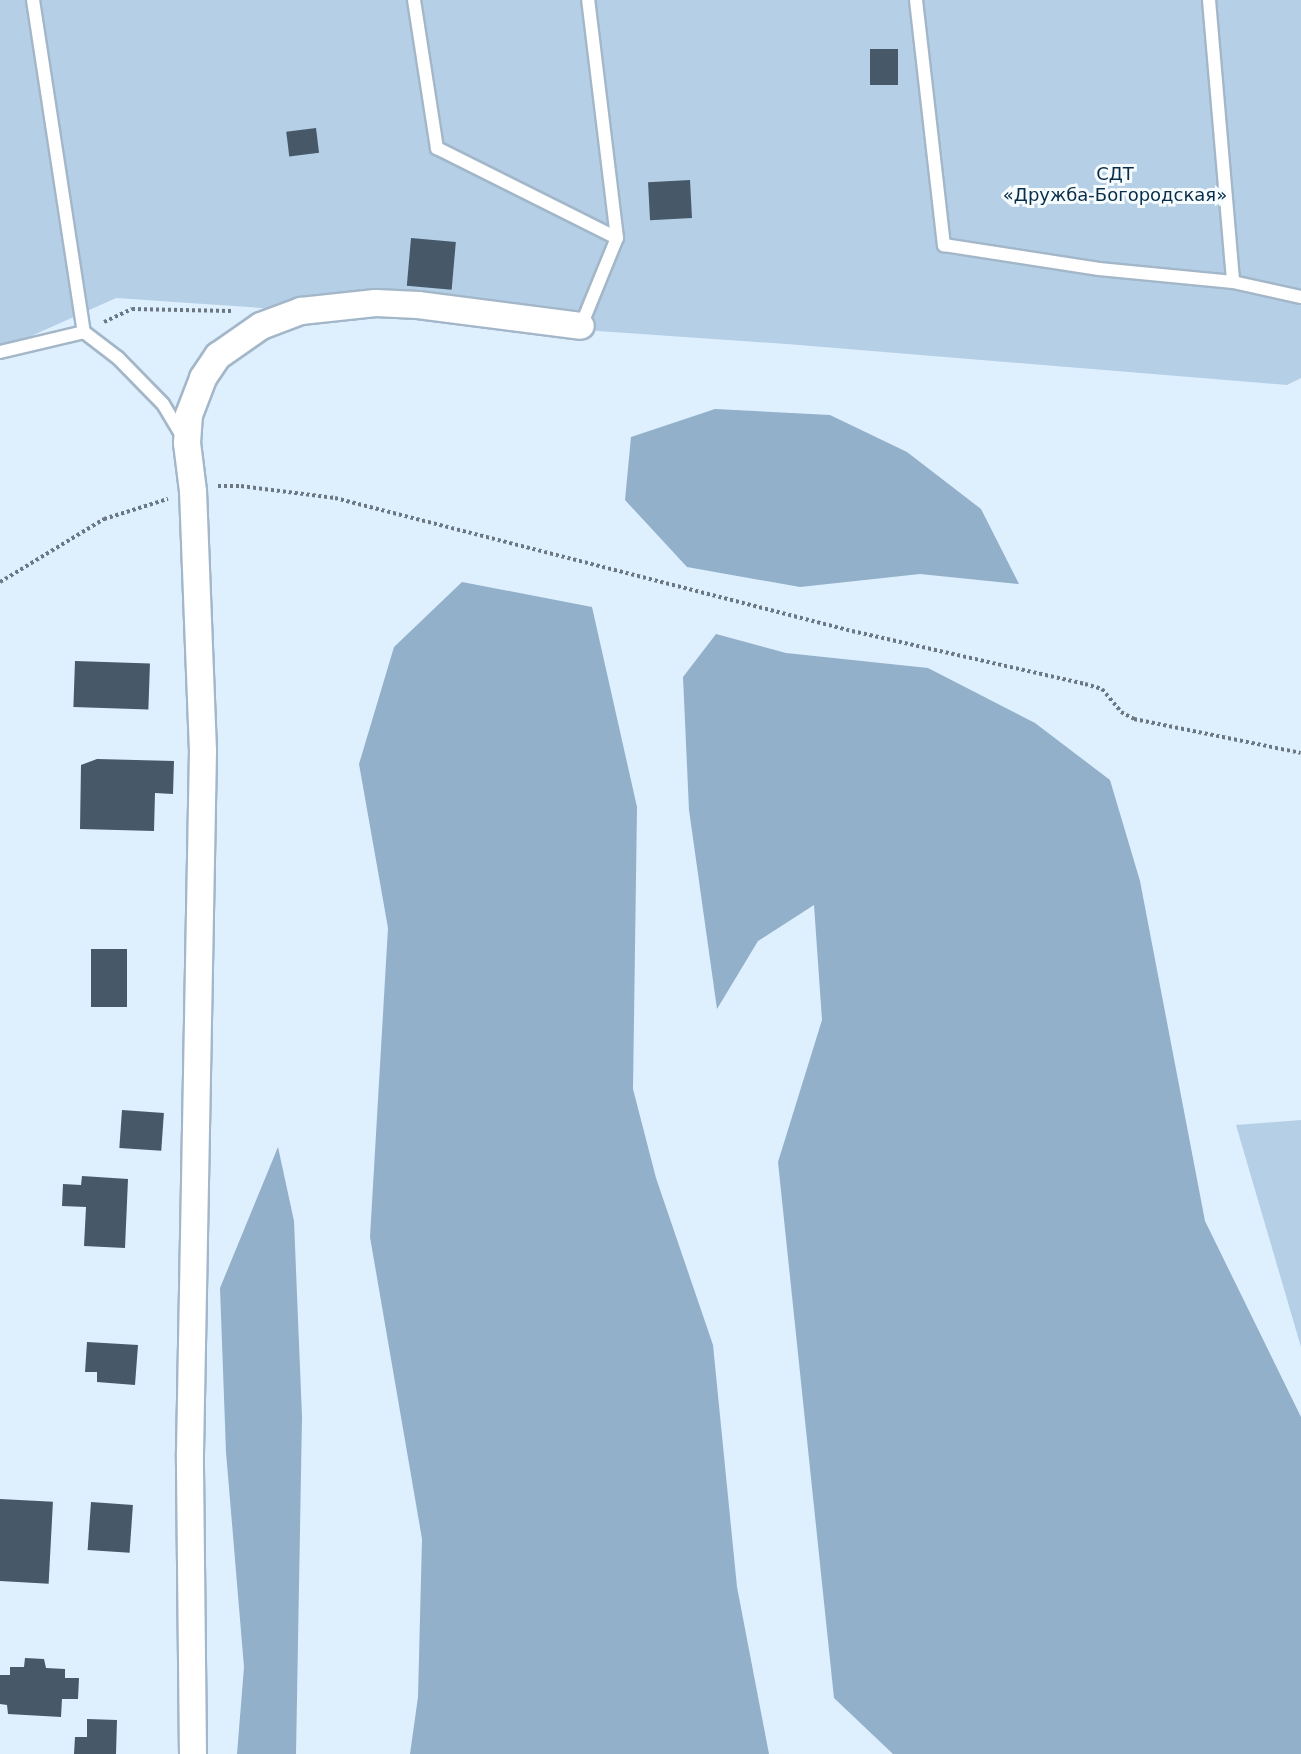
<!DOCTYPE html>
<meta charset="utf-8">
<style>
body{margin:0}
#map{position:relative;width:1301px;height:1754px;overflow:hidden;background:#deeffe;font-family:"DejaVu Sans",sans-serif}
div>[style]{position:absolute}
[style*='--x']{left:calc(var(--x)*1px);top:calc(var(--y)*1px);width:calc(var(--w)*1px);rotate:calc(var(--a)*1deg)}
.green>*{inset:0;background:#b4cfe6}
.forest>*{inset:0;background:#92b0c9}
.building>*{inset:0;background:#475969;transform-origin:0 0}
.path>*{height:4px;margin-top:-2px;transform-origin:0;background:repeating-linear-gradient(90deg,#6b7781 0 3px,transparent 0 6px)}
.roads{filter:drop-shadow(2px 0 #a3b7c9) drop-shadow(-2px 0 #a3b7c9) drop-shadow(0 2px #a3b7c9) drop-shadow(0 -2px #a3b7c9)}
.service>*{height:12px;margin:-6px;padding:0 6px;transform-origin:6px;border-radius:6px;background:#fff}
.minor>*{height:26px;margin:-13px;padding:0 13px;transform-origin:13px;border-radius:13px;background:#fff}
span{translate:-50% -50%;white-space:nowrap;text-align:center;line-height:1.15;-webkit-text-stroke:6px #f6fbfe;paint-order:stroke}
.park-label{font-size:18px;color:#082d48}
</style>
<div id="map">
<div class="green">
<i style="clip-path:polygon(0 0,1301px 0,1301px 378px,1287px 385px,787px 344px,116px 298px,0 350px)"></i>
<i style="clip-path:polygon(1301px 1120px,1301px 1347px,1236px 1125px)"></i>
</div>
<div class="forest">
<i style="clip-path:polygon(715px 409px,830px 415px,907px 452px,981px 509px,1019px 584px,920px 574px,800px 587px,687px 567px,625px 500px,631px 437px)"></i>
<i style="clip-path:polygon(462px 582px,592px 607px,637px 807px,633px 1089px,656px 1178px,713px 1345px,737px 1587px,769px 1754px,410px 1754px,418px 1697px,422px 1539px,370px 1237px,388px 928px,359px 764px,394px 647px)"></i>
<i style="clip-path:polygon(716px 634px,786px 653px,928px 668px,1035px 723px,1110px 780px,1140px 881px,1205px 1221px,1301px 1417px,1301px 1754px,893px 1754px,834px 1698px,778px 1162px,822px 1020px,814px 905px,758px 941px,717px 1009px,689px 810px,683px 677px)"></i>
<i style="clip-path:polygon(278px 1147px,294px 1221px,302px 1417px,296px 1754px,237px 1754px,244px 1667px,226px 1452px,220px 1288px)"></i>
</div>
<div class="building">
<i style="left:870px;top:49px;width:28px;height:36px"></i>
<i style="left:316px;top:128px;width:25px;height:30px;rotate:83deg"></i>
<i style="left:690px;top:180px;width:38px;height:42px;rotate:87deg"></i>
<i style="left:411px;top:238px;width:45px;height:48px;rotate:5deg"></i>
<i style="left:75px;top:661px;width:75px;height:46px;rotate:2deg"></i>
<i style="clip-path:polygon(97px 759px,174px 761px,173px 794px,155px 793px,154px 831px,80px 829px,81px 765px)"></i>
<i style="left:91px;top:949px;width:36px;height:58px"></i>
<i style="left:122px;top:1110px;width:42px;height:38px;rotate:4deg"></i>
<i style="clip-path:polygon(82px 1176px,128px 1179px,125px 1248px,84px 1246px,86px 1207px,62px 1206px,63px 1184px,81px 1185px)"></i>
<i style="clip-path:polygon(87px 1342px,138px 1345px,135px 1385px,97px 1382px,97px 1372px,85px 1372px)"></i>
<i style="left:0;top:1499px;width:53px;height:82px;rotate:3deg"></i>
<i style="left:91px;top:1502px;width:42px;height:48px;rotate:4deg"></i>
<i style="clip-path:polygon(25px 1658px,44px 1659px,46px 1668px,65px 1669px,65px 1678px,79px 1678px,78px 1699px,62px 1699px,61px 1717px,8px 1714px,7px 1705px,0 1704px,0 1675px,10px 1675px,10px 1667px,24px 1667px)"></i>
<i style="clip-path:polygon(87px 1719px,117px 1720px,116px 1754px,74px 1754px,75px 1737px,87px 1737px)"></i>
</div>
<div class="path">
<i style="--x:104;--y:322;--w:31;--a:-25"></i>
<i style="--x:132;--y:309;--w:99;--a:1.2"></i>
<i style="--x:218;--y:486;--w:23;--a:0"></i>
<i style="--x:241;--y:486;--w:95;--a:7.3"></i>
<i style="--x:335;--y:498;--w:534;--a:14.43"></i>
<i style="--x:852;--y:631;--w:239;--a:12.8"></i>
<i style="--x:1085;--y:684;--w:18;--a:16"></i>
<i style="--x:1102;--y:689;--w:30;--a:50"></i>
<i style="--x:1121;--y:712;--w:15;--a:28"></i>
<i style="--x:1134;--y:719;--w:170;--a:11.5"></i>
<i style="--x:0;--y:582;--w:122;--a:-31.2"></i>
<i style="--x:104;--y:519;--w:67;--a:-17.4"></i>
</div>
<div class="roads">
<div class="service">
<i style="--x:33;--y:0;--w:336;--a:81.3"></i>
<i style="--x:414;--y:0;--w:150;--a:81.2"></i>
<i style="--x:437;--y:148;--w:201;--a:26.6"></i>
<i style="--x:916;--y:0;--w:247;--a:83.5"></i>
<i style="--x:944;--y:245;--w:157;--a:8.8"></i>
<i style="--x:1099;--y:269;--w:135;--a:5.5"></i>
<i style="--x:1233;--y:282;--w:70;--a:12.4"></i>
<i style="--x:1209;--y:0;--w:283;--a:85.1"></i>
<i style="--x:581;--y:326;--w:95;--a:-67.8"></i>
<i style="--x:617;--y:238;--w:240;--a:-96.9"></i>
<i style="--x:0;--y:352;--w:86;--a:-13.4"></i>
<i style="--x:84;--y:332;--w:43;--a:37.4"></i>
<i style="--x:118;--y:358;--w:64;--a:45.6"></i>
<i style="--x:163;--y:404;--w:39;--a:59"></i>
</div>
<div class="minor">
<i style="--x:193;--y:1754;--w:301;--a:-90.6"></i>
<i style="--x:190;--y:1453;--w:702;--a:-88.94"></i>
<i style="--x:203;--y:751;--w:260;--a:-92.2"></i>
<i style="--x:193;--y:491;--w:48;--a:-97.1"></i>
<i style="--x:187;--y:443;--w:28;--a:-86"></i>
<i style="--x:189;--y:415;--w:40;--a:-69"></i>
<i style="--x:203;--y:378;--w:27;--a:-56"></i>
<i style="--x:218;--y:356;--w:52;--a:-34.9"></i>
<i style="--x:261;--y:326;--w:43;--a:-20.6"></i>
<i style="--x:301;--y:311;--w:75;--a:-6.1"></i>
<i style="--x:376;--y:303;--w:42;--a:2.7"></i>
<i style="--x:418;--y:305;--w:164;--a:7.3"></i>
</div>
</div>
<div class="park-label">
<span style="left:1115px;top:185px">СДТ<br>«Дружба-Богородская»</span>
</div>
</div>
